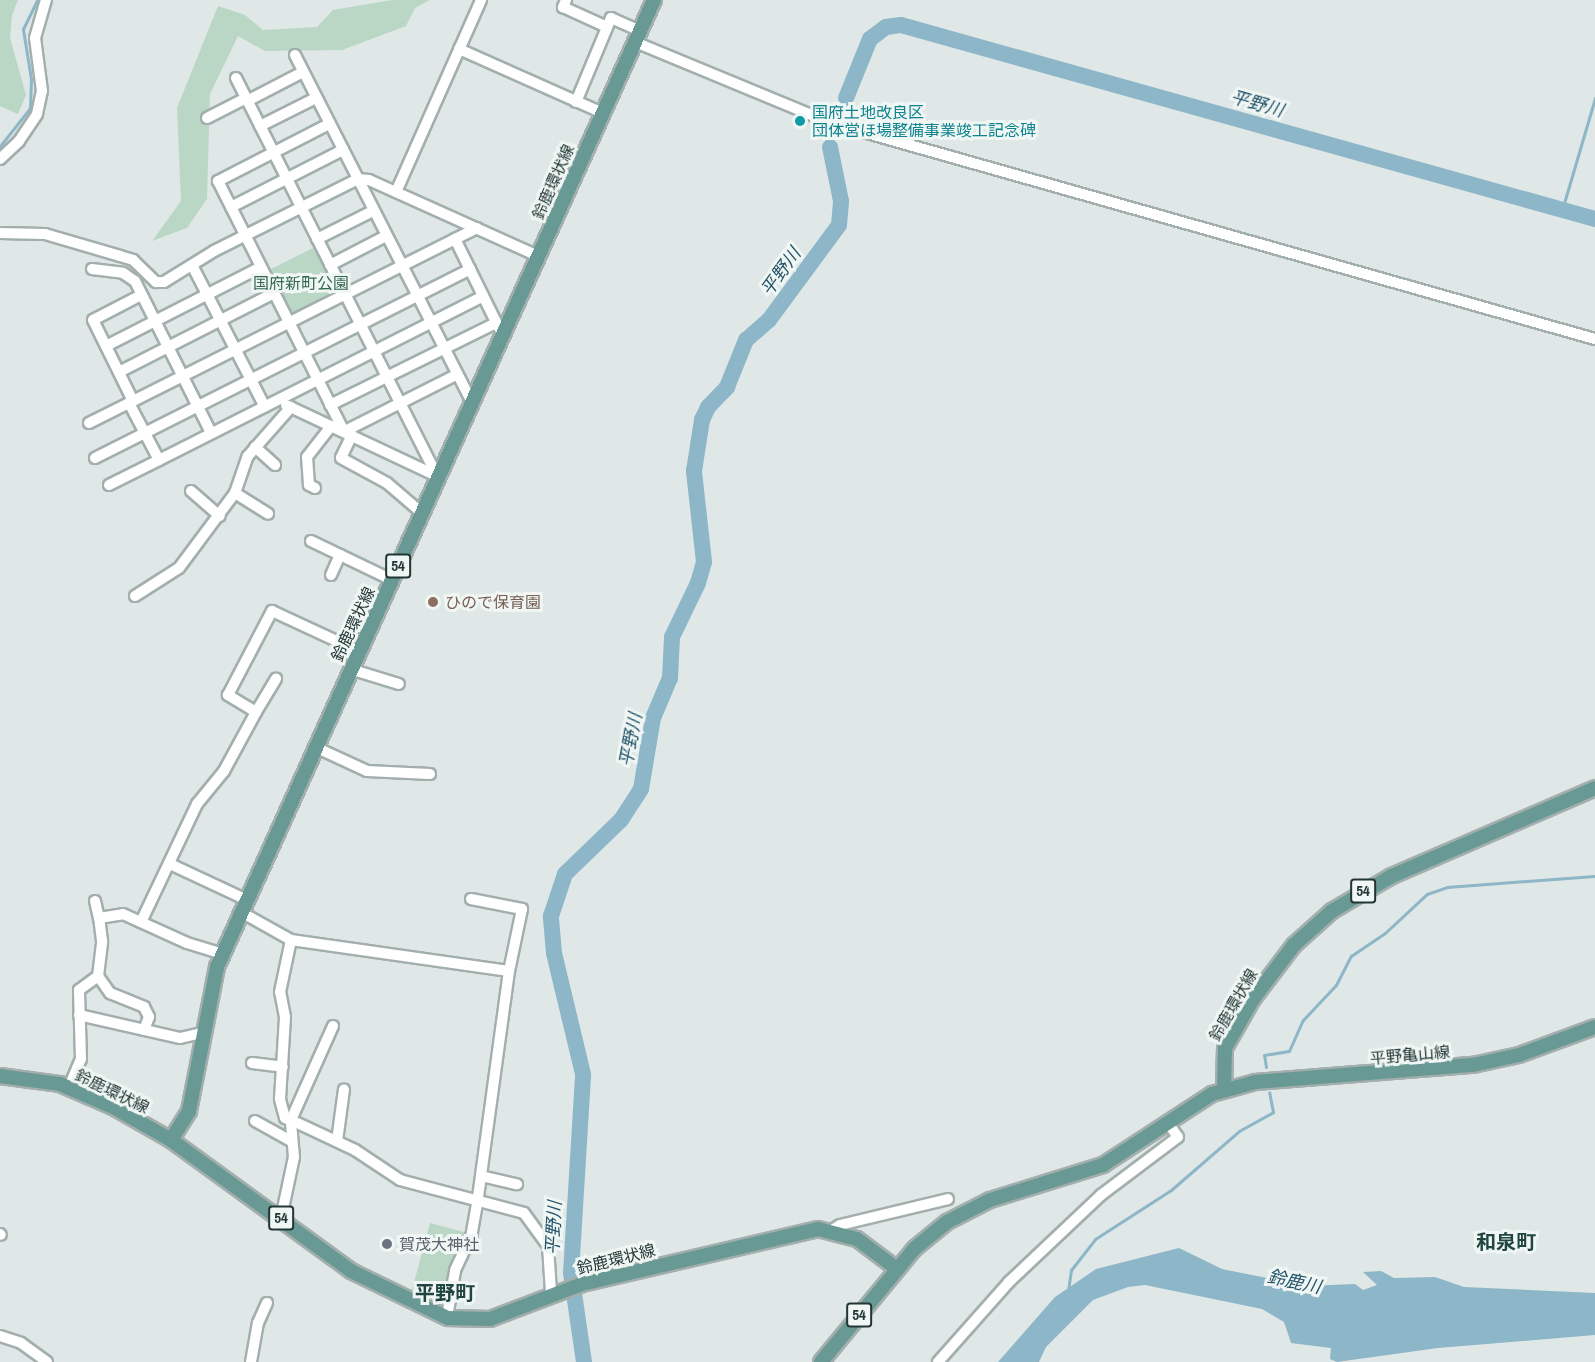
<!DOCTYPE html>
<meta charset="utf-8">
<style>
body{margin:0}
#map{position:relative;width:1595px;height:1362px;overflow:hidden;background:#dfe8e6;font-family:"Archivo Narrow","Noto Sans JP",sans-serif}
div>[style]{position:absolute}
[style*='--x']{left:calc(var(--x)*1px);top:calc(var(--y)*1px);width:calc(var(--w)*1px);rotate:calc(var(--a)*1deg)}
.green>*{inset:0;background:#bad7c6;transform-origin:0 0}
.water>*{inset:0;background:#8db6c8}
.stream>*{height:3px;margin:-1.5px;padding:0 1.5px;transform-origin:1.5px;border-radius:1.5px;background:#8db6c8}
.river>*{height:16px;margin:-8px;padding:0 8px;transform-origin:8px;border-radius:8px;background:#8db6c8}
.roads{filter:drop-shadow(2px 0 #a3afad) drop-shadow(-2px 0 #a3afad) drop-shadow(0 2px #a3afad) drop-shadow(0 -2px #a3afad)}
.minor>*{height:10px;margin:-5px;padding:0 5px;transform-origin:5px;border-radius:5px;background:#fff}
.major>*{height:14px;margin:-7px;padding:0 7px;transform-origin:7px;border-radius:7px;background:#699994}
.dots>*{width:16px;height:16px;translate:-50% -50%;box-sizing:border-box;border:3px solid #eff6f3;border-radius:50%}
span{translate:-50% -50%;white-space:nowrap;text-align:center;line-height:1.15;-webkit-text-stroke:6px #eff6f3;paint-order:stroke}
.shield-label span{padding:2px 4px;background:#eff6f3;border:2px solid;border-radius:4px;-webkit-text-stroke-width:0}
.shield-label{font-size:15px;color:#223634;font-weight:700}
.culture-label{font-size:16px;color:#0d838f}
.left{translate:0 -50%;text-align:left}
.street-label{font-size:16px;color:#223634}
.park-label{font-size:16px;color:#32684f}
.education-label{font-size:16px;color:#785e54}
.worship-label{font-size:16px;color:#5b616d}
.water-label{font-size:18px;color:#24556b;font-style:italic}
.quarter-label{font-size:20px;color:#214642;font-weight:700}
</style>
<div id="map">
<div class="green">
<i style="clip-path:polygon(0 0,18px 0,12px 15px,10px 38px,26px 95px,18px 114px,0 106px)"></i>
<i style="clip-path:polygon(392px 0,430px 0,415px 8px,406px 26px,342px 50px,265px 51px,238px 36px,210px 94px,207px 199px,187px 228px,152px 241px,181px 201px,177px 108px,218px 6px,245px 15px,263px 30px,317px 27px,333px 10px)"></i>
<i style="clip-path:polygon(315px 247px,338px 289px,336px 294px,291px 316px,267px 271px)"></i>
<i style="left:430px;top:1223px;width:39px;height:77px;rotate:15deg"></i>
</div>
<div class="water">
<i style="clip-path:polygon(1179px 1248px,1222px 1269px,1306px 1286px,1355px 1284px,1363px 1290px,1377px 1285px,1363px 1272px,1381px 1271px,1394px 1278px,1435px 1277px,1464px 1287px,1595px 1293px,1595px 1335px,1438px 1348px,1337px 1362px,1330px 1359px,1331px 1348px,1291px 1343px,1284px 1322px,1262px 1309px,1145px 1285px,1128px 1287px,1093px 1300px,1046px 1347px,1039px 1362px,998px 1362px,1055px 1297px,1096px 1269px)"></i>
</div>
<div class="stream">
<i style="--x:0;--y:146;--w:48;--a:-51.7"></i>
<i style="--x:30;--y:108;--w:29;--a:-88"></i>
<i style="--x:31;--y:79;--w:51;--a:-99.1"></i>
<i style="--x:23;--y:29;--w:32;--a:-64"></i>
<i style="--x:1562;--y:210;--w:117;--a:-73.6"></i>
<i style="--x:1266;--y:1067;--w:12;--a:-99"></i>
<i style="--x:1264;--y:1055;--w:25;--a:-9"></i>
<i style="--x:1289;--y:1051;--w:34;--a:-66"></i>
<i style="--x:1303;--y:1020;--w:48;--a:-46.7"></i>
<i style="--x:1336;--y:985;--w:33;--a:-63"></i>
<i style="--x:1351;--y:956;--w:41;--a:-34.1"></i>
<i style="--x:1385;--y:933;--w:57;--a:-42.9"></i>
<i style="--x:1427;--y:894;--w:21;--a:-19"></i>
<i style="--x:1447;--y:887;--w:148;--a:-4.3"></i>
<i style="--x:1068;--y:1291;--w:21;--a:-82"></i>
<i style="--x:1071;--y:1270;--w:39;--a:-52"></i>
<i style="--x:1095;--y:1239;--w:90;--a:-32.8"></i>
<i style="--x:1171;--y:1190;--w:90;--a:-40.9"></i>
<i style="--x:1239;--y:1131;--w:39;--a:-29"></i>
<i style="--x:1273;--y:1112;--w:20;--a:-101"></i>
</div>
<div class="river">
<i style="--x:846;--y:98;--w:64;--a:-67.9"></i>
<i style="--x:870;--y:39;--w:20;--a:-37"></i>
<i style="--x:886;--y:27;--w:15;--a:-8"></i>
<i style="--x:901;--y:25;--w:721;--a:15.62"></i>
<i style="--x:584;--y:1362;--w:90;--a:-98.3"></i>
<i style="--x:571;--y:1273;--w:199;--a:-86.5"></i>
<i style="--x:583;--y:1074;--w:124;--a:-103.5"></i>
<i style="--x:554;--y:953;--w:37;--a:-95"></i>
<i style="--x:551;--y:916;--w:44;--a:-71.6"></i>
<i style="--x:565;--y:874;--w:78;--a:-44"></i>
<i style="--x:621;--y:820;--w:37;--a:-57"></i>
<i style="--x:641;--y:789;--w:72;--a:-80.4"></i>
<i style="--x:653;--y:718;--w:43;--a:-67"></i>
<i style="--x:670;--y:678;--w:41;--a:-87.2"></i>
<i style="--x:672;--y:637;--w:60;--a:-64.3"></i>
<i style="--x:698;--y:583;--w:22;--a:-74"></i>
<i style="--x:704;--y:562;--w:92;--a:-96.3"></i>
<i style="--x:694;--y:471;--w:52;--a:-81.1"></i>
<i style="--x:702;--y:420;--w:14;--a:-65"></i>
<i style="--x:708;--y:407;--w:28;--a:-46"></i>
<i style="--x:727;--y:387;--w:51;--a:-68"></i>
<i style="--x:746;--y:340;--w:30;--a:-41"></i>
<i style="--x:769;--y:320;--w:118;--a:-53.6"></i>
<i style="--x:839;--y:225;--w:24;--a:-85"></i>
<i style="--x:841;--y:201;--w:55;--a:-101.5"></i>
</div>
<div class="roads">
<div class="minor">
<i style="--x:566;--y:0;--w:8;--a:113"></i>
<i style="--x:563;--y:7;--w:48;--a:24.4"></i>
<i style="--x:635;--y:42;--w:209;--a:22.5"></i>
<i style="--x:828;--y:122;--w:797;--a:15.8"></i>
<i style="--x:459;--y:49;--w:158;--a:24"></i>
<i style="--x:295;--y:55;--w:390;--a:63"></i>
<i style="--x:236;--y:78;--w:444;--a:63.2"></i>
<i style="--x:247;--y:101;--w:63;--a:-27.4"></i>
<i style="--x:576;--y:102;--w:91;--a:-67.4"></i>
<i style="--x:611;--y:18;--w:32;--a:24"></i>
<i style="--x:207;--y:118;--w:44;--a:-27.1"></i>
<i style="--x:329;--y:124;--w:125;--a:152.8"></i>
<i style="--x:218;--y:181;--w:279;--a:63.3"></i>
<i style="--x:260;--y:126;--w:63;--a:-26.6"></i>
<i style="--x:0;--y:159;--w:26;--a:-43"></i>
<i style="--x:19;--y:141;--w:32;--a:-56"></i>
<i style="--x:37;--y:114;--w:24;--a:-78"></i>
<i style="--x:42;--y:91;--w:53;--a:-97.5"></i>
<i style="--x:35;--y:38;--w:40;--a:-74"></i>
<i style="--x:396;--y:192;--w:210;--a:-66.1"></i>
<i style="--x:231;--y:207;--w:126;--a:-27"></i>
<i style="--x:477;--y:228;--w:390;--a:153.3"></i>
<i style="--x:129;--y:403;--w:64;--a:62.2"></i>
<i style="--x:159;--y:460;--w:363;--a:-26.8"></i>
<i style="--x:0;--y:233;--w:45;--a:1.3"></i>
<i style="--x:45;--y:234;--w:78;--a:16.3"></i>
<i style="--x:120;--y:256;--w:14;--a:17"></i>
<i style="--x:133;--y:260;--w:32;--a:44"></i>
<i style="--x:156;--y:282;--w:8;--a:0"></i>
<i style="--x:164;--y:282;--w:59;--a:-31.8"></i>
<i style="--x:214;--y:251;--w:161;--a:-26.6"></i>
<i style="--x:358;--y:179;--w:11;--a:5"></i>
<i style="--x:369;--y:180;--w:185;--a:24.2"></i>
<i style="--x:317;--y:239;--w:63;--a:-26.6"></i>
<i style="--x:455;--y:239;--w:99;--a:63.7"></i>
<i style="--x:330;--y:265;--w:63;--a:-27.4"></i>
<i style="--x:193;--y:267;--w:157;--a:62.8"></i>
<i style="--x:92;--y:269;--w:31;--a:7"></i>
<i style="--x:123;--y:273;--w:14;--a:34"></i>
<i style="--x:135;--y:281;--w:170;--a:63.4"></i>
<i style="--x:106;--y:346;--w:174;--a:-27"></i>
<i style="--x:119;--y:372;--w:174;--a:-27"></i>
<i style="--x:133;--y:401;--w:90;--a:-116.3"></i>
<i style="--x:93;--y:320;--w:54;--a:-27.5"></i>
<i style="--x:286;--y:405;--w:167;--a:25.2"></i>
<i style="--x:330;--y:405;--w:185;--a:-26.3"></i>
<i style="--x:89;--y:423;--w:45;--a:-26.6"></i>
<i style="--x:345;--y:431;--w:124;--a:-26.8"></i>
<i style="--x:352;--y:435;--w:25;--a:116"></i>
<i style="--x:341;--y:458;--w:52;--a:28.5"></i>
<i style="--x:387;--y:483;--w:46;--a:40.6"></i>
<i style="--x:255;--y:447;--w:27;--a:42"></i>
<i style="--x:95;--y:458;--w:420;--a:-26.7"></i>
<i style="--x:109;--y:485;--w:56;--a:-26.6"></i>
<i style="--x:315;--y:488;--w:7;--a:-153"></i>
<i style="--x:309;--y:485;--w:28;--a:-94"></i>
<i style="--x:307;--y:457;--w:39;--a:-52"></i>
<i style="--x:191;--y:491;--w:38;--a:41"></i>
<i style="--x:235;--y:493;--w:39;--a:32"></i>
<i style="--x:311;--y:541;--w:90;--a:25.7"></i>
<i style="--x:331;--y:575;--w:22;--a:-66"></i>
<i style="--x:135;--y:596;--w:52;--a:-32.5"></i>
<i style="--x:179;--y:568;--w:94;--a:-53.3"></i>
<i style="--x:235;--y:493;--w:39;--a:-71"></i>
<i style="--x:248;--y:456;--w:65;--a:-48.7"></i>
<i style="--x:350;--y:669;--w:51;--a:17"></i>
<i style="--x:256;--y:712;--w:39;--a:-59"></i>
<i style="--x:315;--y:747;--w:57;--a:24.8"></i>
<i style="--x:367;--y:771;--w:63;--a:2.7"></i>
<i style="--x:170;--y:864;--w:85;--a:25.1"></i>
<i style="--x:471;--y:899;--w:52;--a:11.1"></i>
<i style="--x:522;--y:909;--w:63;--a:101.8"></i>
<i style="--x:95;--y:901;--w:17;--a:77"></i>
<i style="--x:241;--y:912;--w:57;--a:29.2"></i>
<i style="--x:291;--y:940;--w:220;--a:8.1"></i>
<i style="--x:509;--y:971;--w:229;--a:97.8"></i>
<i style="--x:478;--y:1198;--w:39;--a:100"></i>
<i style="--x:471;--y:1236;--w:38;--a:115"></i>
<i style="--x:455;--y:1271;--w:47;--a:99.9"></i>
<i style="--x:141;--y:922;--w:131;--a:-64.6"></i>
<i style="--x:197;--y:804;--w:43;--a:-50.7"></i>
<i style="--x:224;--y:771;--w:67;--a:-61.5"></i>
<i style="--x:256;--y:712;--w:33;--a:-149"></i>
<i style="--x:228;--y:695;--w:95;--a:-62.4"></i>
<i style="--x:272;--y:611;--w:95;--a:24.9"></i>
<i style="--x:98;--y:976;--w:21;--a:55"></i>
<i style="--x:110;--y:993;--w:37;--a:22"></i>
<i style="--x:144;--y:1007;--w:11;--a:63"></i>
<i style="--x:149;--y:1017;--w:14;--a:111"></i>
<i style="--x:79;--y:1015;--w:104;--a:12.8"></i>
<i style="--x:180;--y:1038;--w:23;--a:-13"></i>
<i style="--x:333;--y:1026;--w:103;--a:114.1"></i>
<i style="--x:291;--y:1120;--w:71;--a:25.1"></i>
<i style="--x:355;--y:1150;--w:54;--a:33.7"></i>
<i style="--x:400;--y:1180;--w:128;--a:14.9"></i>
<i style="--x:524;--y:1213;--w:41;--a:54"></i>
<i style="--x:548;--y:1246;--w:47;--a:86.3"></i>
<i style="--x:252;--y:1063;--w:31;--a:7"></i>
<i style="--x:69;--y:1087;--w:30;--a:-67"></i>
<i style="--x:81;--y:1059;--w:69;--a:-91.7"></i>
<i style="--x:79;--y:990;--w:24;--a:-36"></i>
<i style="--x:98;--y:976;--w:35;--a:-83"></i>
<i style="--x:102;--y:941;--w:23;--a:-97"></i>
<i style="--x:99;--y:918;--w:24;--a:-9"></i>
<i style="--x:123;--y:914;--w:70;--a:24.4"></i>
<i style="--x:187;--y:943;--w:38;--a:17"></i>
<i style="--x:255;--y:1121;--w:41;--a:29.1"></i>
<i style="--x:337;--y:1141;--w:52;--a:-82.3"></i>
<i style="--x:481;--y:1176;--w:37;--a:13"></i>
<i style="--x:281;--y:1218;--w:62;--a:-78"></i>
<i style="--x:294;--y:1157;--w:37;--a:-95"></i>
<i style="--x:291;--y:1120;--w:6;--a:-162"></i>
<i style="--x:285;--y:1118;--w:20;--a:-105"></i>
<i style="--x:280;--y:1099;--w:82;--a:-86.5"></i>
<i style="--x:285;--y:1017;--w:25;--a:-101"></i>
<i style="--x:280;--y:992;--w:53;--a:-78.1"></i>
<i style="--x:832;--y:1230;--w:9;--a:-32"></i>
<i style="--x:840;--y:1225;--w:111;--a:-13.5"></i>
<i style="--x:0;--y:1234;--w:1;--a:45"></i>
<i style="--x:0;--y:1336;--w:22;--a:18"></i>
<i style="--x:21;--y:1343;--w:32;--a:36"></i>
<i style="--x:251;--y:1362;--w:40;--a:-80"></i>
<i style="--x:258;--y:1323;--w:22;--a:-66"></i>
<i style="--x:938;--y:1362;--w:107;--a:-48.4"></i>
<i style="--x:1009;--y:1282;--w:127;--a:-43.4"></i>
<i style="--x:1101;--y:1195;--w:96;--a:-37"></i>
<i style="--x:1178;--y:1137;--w:19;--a:-126"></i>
</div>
<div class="major">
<i style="--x:0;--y:1076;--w:61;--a:7.6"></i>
<i style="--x:60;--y:1084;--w:58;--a:23.5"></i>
<i style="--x:113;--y:1107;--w:67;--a:29.6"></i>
<i style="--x:171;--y:1140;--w:223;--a:36"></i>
<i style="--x:351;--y:1271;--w:108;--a:25.9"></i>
<i style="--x:448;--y:1318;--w:42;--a:1.4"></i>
<i style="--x:490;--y:1319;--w:98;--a:-20.8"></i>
<i style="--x:582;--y:1284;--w:242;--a:-13.1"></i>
<i style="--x:818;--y:1229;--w:40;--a:14.4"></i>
<i style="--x:857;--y:1239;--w:50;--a:36.9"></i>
<i style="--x:1224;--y:1089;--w:41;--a:-88.6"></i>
<i style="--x:1225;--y:1048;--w:56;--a:-60.3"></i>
<i style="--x:1253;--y:999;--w:68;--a:-52.8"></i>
<i style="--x:1294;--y:945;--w:51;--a:-41.8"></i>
<i style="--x:1332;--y:911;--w:69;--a:-30.3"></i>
<i style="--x:1392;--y:876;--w:221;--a:-23.4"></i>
<i style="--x:171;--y:1140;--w:34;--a:-58"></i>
<i style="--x:189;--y:1111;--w:147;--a:-79"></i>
<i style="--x:217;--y:967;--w:1061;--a:-65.68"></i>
<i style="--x:821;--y:1362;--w:146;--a:-50.5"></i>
<i style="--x:914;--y:1249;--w:43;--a:-39.3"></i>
<i style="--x:947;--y:1222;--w:48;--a:-27.1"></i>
<i style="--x:990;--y:1200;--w:118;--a:-17.2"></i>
<i style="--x:1103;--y:1165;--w:130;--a:-33.1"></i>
<i style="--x:1212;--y:1094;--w:45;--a:-15.6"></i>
<i style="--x:1255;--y:1082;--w:219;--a:-4.5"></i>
<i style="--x:1473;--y:1065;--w:47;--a:-12.3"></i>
<i style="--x:1519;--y:1055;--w:81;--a:-20.2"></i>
</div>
</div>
<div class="dots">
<i style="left:800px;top:121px;background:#0f9aa8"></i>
<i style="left:433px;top:602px;background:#8d6e63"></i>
<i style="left:387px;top:1244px;background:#6b7280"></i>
</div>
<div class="shield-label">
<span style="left:398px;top:566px">54</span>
<span style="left:1363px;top:891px">54</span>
<span style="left:281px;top:1218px">54</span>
<span style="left:859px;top:1315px">54</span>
</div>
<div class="culture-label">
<span class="left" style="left:812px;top:121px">国府土地改良区<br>団体営ほ場整備事業竣工記念碑</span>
</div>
<div class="street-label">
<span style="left:553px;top:182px;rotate:-66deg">鈴鹿環状線</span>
<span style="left:353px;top:624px;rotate:-65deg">鈴鹿環状線</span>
<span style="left:1233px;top:1005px;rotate:-60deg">鈴鹿環状線</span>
<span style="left:1410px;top:1055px;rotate:-5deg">平野亀山線</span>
<span style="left:112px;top:1091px;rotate:26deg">鈴鹿環状線</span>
<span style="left:616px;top:1259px;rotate:-14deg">鈴鹿環状線</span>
</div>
<div class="park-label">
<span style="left:301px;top:283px">国府新町公園</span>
</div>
<div class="education-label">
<span class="left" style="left:445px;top:602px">ひので保育園</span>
</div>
<div class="worship-label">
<span class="left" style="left:399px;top:1244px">賀茂大神社</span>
</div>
<div class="water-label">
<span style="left:1257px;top:104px;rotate:16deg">平野川</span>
<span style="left:781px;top:272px;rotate:-54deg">平野川</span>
<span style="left:631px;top:740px;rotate:-79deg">平野川</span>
<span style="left:554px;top:1228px;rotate:-87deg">平野川</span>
<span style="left:1294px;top:1282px;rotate:12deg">鈴鹿川</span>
</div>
<div class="quarter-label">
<span style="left:1506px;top:1241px">和泉町</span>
<span style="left:445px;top:1292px">平野町</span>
</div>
</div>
